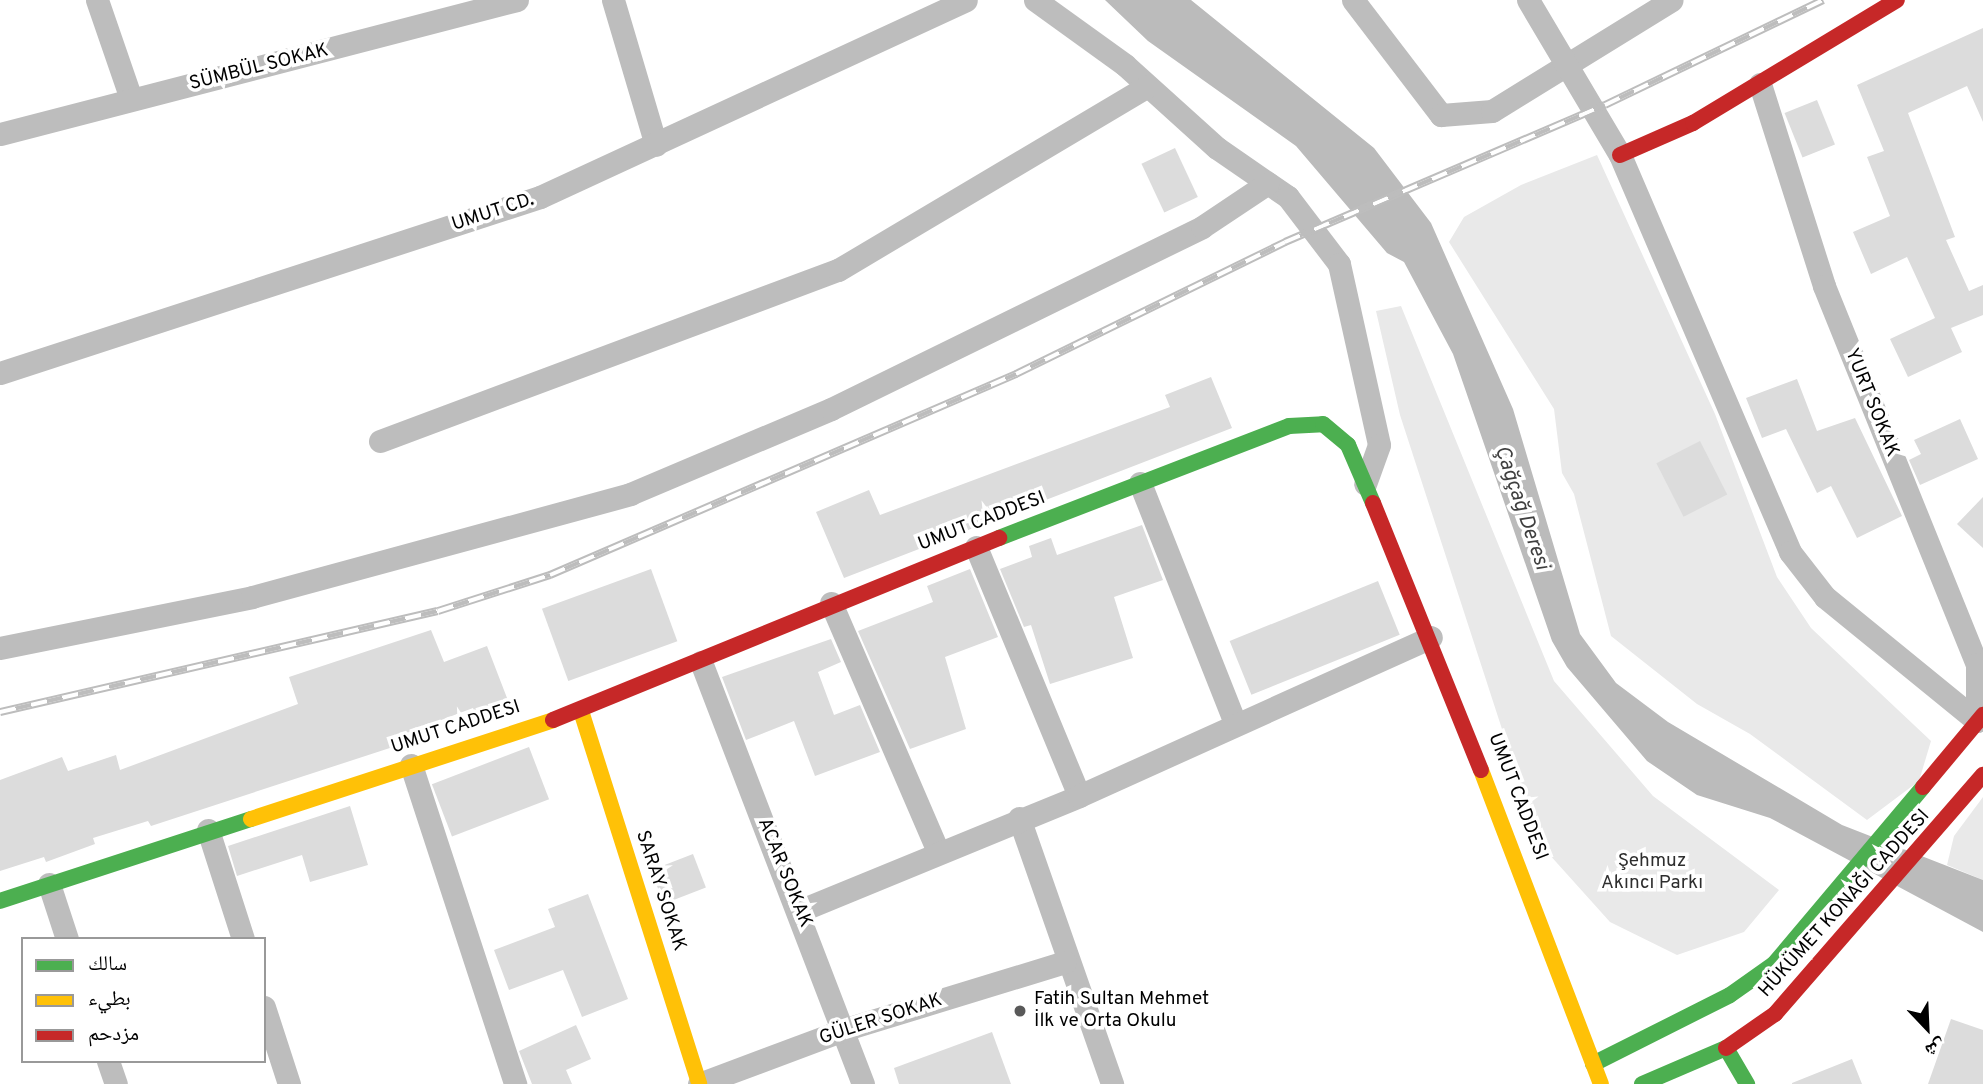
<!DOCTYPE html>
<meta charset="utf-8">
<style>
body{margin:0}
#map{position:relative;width:1983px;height:1084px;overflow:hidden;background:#fff;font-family:Overpass,"Noto Naskh Arabic",sans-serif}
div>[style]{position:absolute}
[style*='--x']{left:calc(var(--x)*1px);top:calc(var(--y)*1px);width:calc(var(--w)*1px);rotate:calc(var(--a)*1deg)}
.green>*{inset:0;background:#e9e9e9}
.water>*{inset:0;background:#bbb}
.building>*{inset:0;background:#dcdcdc;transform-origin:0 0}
.street>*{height:23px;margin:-11.5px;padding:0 11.5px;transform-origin:11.5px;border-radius:11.5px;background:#bdbdbd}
.fast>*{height:16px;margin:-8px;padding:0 8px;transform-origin:8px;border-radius:8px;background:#4caf50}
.slow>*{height:16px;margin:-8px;padding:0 8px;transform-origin:8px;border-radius:8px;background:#ffc107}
.jam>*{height:16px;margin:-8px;padding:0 8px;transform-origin:8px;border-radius:8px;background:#c62828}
.rail>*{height:8px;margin-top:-4px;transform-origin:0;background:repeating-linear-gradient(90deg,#fff 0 16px,#bdbdbd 0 32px);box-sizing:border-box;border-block:2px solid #bdbdbd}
.dots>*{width:19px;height:19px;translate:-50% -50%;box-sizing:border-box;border:4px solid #fff;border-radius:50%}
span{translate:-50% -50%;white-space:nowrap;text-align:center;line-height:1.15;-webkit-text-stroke:7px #fff;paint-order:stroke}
.street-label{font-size:19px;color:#000}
.park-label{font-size:19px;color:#2e2e2e}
.poi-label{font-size:19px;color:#000}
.left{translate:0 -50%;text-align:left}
.water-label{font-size:21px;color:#3f3f3f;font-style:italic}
.legend{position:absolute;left:21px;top:937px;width:245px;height:126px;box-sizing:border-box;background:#fff;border:2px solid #999;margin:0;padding:9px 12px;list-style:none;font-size:21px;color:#000}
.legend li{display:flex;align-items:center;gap:14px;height:35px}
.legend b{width:35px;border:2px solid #999}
.north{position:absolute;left:1892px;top:993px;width:70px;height:70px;-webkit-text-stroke:5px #fff;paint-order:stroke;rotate:157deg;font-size:19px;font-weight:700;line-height:28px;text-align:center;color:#000}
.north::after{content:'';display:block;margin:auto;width:24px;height:32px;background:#000;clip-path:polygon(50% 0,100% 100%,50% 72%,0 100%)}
</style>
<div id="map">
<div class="green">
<i style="clip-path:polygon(1597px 155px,1715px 414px,1777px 577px,1811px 628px,1931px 741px,1919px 781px,1867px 820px,1750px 734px,1697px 704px,1611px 636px,1574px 494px,1562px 473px,1554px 409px,1449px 242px,1464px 217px,1521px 185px)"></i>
<i style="clip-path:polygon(1401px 306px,1554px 681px,1653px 796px,1779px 890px,1744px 932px,1677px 955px,1610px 922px,1539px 843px,1400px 415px,1376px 311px)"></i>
<i style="clip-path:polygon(1983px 797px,1983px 880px,1947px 865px,1954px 836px)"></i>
</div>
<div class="water">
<i style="clip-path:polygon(1105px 0,1191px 0,1374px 148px,1431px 223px,1513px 409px,1580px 634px,1616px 683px,1668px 722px,1842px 825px,1983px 880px,1983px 932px,1770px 818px,1697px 795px,1647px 761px,1567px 667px,1552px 641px,1453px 354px,1404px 262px,1387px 253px,1296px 146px,1148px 41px)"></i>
</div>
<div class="building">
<i style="clip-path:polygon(1983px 28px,1983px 122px,1967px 86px,1908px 113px,1955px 237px,1946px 240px,1969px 291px,1983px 285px,1983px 315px,1951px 328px,1962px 352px,1908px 377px,1890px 339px,1935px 318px,1907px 257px,1871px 274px,1853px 232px,1890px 216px,1867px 157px,1884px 151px,1857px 85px)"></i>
<i style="left:1817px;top:100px;width:48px;height:35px;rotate:68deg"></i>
<i style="left:1175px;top:148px;width:54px;height:37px;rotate:65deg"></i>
<i style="clip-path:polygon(1211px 377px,1232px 428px,844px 578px,816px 512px,869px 490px,880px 515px,1170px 407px,1165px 395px)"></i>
<i style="clip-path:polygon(1797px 379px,1817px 431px,1855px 418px,1902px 516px,1857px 538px,1831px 486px,1817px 493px,1786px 429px,1762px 438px,1746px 398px)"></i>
<i style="clip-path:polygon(1960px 419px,1978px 459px,1920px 485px,1909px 460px,1921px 454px,1914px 440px)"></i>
<i style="left:1700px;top:441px;width:60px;height:49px;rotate:63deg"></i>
<i style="clip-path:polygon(1983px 497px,1983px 548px,1957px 524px)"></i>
<i style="clip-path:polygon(1142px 525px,1163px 580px,1114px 597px,1133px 658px,1050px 684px,1031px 625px,1024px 627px,1000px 569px,1032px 557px,1029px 546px,1051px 538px,1057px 555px)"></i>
<i style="left:651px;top:569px;width:77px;height:116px;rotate:70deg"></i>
<i style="clip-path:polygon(970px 569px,998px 637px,945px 657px,966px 729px,910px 749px,858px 631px,933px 602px,927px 586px)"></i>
<i style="left:1378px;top:581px;width:58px;height:160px;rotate:68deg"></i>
<i style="clip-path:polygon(431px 630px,444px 662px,487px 646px,512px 711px,479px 724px,473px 708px,396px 737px,399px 745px,151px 826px,148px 821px,93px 838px,95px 844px,46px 862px,44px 857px,0 871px,0 780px,62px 757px,68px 771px,116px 755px,120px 770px,298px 704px,289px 677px)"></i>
<i style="clip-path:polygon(831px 639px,841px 662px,818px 672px,834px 715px,860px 705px,880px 752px,815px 776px,794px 721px,746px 740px,722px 677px)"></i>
<i style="left:529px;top:747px;width:56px;height:104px;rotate:69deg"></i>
<i style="clip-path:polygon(350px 806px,368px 865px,310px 882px,302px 855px,237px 876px,228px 846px)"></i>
<i style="left:693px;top:854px;width:36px;height:45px;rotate:69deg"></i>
<i style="clip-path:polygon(588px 894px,628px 999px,582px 1017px,563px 970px,509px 990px,494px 950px,555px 927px,548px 909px)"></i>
<i style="clip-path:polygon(1951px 1019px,1983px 1030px,1983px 1084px,1928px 1084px)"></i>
<i style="clip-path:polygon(576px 1025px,591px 1059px,566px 1070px,572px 1084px,532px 1084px,519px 1051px)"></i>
<i style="clip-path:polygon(992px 1032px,1011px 1084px,899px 1084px,894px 1068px)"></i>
<i style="clip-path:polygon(1852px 1059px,1862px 1084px,1792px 1084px,1792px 1083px)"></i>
</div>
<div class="street">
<i style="--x:97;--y:0;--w:105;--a:71"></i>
<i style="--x:613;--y:0;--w:151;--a:73.5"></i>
<i style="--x:1035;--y:0;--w:111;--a:35.8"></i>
<i style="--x:1125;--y:65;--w:124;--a:42.1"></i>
<i style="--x:1217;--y:148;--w:86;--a:34.6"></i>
<i style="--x:1288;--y:197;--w:84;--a:52.7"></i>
<i style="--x:1339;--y:264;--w:185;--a:77.5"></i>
<i style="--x:1379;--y:445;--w:41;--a:109.7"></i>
<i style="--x:1353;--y:0;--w:145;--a:52.6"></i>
<i style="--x:1441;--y:115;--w:51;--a:-4.5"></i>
<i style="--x:1492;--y:111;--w:211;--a:-31.7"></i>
<i style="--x:1528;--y:0;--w:180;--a:59.3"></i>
<i style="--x:1620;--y:155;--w:432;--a:66.8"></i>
<i style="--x:1790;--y:552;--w:57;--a:52.1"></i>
<i style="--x:1825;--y:597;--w:196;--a:39.2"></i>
<i style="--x:1760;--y:84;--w:212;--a:72.4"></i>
<i style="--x:1824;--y:286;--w:408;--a:68"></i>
<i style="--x:1977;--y:664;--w:57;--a:90"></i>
<i style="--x:0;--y:134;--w:534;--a:-14.53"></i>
<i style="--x:0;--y:373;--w:568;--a:-18.05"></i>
<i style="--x:540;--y:197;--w:469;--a:-24.8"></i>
<i style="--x:380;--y:441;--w:489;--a:-20.5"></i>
<i style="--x:838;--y:270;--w:360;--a:-30.7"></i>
<i style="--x:1140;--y:483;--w:256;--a:68.4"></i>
<i style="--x:976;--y:547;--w:269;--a:67.5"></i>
<i style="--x:831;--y:603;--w:270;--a:66.7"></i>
<i style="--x:0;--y:648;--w:257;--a:-11.4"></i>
<i style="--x:252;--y:597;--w:392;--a:-15.2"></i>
<i style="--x:630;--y:494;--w:218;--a:-22.9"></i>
<i style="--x:831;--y:409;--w:413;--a:-26.1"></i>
<i style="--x:1202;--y:227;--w:79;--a:-33.7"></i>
<i style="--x:701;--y:662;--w:452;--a:69"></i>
<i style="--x:411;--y:765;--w:336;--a:71.9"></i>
<i style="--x:1019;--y:818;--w:282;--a:70.7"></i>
<i style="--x:208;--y:830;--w:114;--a:72.2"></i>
<i style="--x:49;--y:884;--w:58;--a:71.9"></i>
<i style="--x:799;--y:911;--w:303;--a:-22.3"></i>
<i style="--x:1079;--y:796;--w:386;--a:-24.3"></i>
<i style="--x:264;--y:1007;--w:81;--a:72"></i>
<i style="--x:108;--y:1061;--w:24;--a:71"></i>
<i style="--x:699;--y:1084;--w:157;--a:-20.5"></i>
<i style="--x:846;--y:1029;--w:229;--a:-17"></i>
</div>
<div class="fast">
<i style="--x:999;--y:538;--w:311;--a:-21.1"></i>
<i style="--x:1289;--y:426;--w:34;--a:-3"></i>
<i style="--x:1323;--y:424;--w:33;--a:40"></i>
<i style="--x:1348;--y:445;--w:63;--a:66.7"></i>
<i style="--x:0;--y:901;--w:264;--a:-18.1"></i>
<i style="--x:1593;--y:1064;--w:153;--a:-26.7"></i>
<i style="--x:1730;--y:995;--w:54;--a:-35.2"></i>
<i style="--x:1774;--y:964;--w:231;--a:-49.9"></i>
<i style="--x:1642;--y:1084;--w:91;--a:-23.2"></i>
<i style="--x:1726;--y:1048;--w:42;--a:59.7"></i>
</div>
<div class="slow">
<i style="--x:581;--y:711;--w:391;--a:72.4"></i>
<i style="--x:1481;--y:770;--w:336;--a:69.1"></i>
<i style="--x:251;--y:819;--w:318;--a:-18.1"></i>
</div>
<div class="jam">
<i style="--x:1620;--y:155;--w:80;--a:-23.7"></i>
<i style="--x:1693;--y:123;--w:238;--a:-31.1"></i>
<i style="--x:1373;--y:503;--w:288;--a:68"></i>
<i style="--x:553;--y:720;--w:482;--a:-22.2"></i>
<i style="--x:1923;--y:787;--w:94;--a:-50.2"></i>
<i style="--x:1726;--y:1048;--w:60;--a:-34.8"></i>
<i style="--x:1775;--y:1014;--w:317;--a:-49"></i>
</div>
<div class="rail">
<i style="--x:0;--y:712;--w:449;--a:-13"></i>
<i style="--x:438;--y:611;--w:118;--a:-17.8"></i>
<i style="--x:550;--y:575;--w:508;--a:-23.33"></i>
<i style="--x:1016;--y:374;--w:300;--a:-26.1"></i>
<i style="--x:1285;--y:242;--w:348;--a:-23.2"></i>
<i style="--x:1605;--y:105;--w:242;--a:-25.7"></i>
</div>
<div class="dots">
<i style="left:1020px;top:1011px;background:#595959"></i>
</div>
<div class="street-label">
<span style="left:259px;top:68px;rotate:-14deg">SÜMBÜL SOKAK</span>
<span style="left:493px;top:213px;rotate:-18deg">UMUT CD.</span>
<span style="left:1871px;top:403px;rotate:68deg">YURT SOKAK</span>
<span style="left:982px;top:522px;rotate:-21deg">UMUT CADDESI</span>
<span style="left:456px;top:728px;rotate:-18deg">UMUT CADDESI</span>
<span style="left:1517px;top:797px;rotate:69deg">UMUT CADDESI</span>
<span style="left:784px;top:873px;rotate:68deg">ACAR SOKAK</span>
<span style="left:660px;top:891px;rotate:72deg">SARAY SOKAK</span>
<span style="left:1845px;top:904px;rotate:-48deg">HÜKÜMET KONAĞI CADDESI</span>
<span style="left:881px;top:1020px;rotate:-18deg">GÜLER SOKAK</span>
</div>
<div class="park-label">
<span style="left:1652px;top:873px">Şehmuz<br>Akıncı Parkı</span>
</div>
<div class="poi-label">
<span class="left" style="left:1034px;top:1011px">Fatih Sultan Mehmet<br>İlk ve Orta Okulu</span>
</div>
<div class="water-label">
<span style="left:1521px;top:508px;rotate:71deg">Çağçağ Deresi</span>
</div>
<ul class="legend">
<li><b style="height:9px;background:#4caf50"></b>سالك</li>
<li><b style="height:9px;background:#ffc107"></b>بطيء</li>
<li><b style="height:9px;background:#c62828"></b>مزدحم</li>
</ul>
<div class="north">ش</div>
</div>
